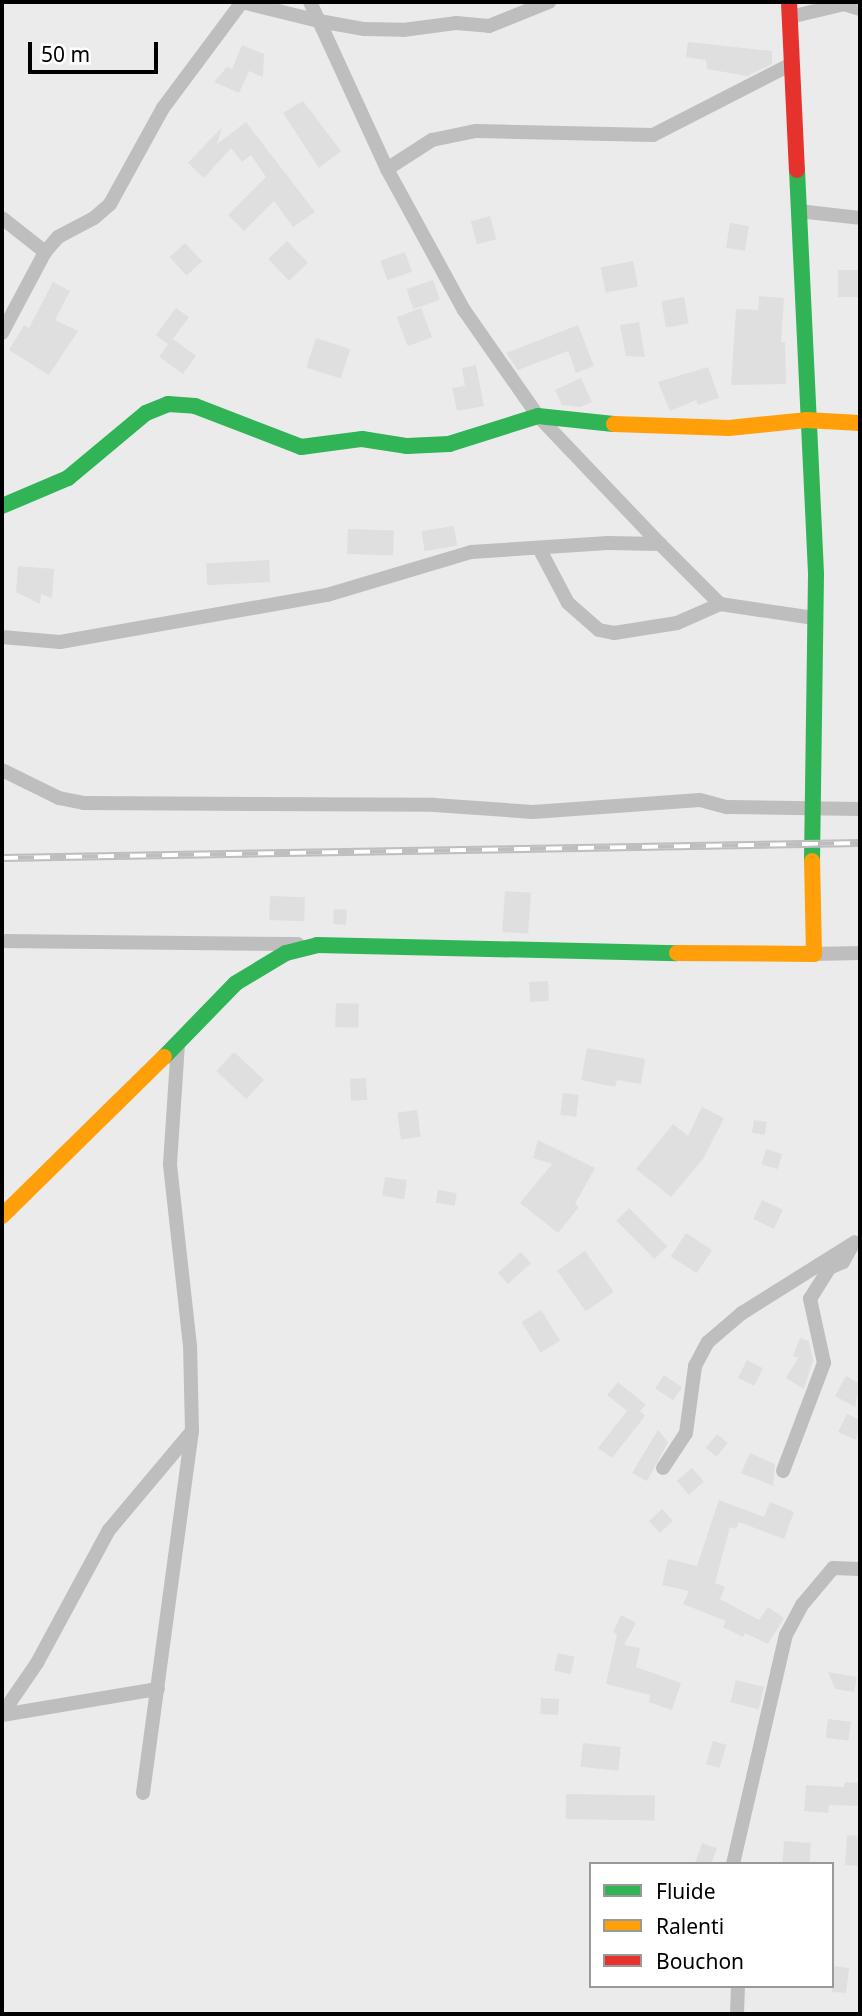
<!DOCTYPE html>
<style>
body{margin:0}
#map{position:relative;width:862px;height:2016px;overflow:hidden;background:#fff;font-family:"Noto Sans",sans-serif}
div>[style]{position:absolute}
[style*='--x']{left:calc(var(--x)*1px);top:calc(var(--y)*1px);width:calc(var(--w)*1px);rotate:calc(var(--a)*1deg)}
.green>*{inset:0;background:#ebebeb}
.building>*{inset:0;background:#dfdfdf;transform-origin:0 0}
.street>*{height:14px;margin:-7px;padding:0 7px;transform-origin:7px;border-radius:7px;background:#bebebe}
.fast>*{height:16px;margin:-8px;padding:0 8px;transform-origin:8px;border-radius:8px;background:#30b455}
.slow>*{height:16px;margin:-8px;padding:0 8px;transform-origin:8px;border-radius:8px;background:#ff9f0a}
.jam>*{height:16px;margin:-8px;padding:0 8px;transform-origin:8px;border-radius:8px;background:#e5322d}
.rail>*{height:8px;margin-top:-4px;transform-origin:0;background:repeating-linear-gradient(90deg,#fff 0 16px,#bebebe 0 32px);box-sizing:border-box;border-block:2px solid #bebebe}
span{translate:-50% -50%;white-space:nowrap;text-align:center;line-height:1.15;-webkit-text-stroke:7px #fff;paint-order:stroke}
.frame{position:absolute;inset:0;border:4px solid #000;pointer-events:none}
.legend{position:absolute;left:589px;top:1862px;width:245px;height:126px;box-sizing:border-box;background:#fff;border:2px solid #999;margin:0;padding:9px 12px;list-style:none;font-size:21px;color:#000}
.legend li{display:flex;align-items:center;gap:14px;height:35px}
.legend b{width:35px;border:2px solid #999}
.scale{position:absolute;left:28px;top:42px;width:130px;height:32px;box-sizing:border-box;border:4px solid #000;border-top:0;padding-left:9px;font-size:21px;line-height:24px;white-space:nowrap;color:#000;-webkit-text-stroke:5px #fff;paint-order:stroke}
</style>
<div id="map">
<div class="green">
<i style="clip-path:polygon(evenodd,2px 2px,860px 2px,860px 2014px,2px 2014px,2px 2px,591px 1864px,832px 1864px,832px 1986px,591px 1986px,591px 1864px)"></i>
</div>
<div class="building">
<i style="clip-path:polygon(688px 42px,772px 51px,772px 64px,747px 76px,707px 69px,706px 60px,686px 57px)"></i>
<i style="clip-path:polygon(242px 45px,264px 54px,263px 77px,249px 71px,239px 93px,214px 82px,227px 67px,232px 69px)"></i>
<i style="clip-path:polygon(303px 101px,341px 151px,319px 168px,283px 113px)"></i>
<i style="clip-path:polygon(246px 122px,315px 212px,293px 227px,274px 201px,244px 231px,228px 215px,266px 177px,251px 155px,242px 162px,231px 148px,204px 178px,188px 163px,222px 127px,217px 144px)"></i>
<i style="left:490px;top:216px;width:24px;height:20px;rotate:75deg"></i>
<i style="left:730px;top:223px;width:19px;height:25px;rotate:9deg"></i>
<i style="left:287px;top:241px;width:30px;height:26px;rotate:46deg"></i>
<i style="left:185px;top:243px;width:25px;height:21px;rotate:47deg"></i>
<i style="left:405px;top:252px;width:21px;height:26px;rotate:71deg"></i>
<i style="left:633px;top:261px;width:26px;height:33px;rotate:79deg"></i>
<i style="left:838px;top:270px;width:22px;height:27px"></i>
<i style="left:433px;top:280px;width:21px;height:28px;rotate:71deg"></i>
<i style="clip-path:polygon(53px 282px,70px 291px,55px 320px,78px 331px,49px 375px,9px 350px,24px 325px,29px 328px)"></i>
<i style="clip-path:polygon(759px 296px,784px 298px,781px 342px,785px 342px,786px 384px,731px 385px,736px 309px,758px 310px)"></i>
<i style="left:684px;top:297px;width:27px;height:23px;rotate:80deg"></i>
<i style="clip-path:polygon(176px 308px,189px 317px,173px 339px,196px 356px,183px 374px,159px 357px,168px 344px,156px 335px)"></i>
<i style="left:421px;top:308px;width:31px;height:26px;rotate:69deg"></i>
<i style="clip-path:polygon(639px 322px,645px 357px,626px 356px,620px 325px)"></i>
<i style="clip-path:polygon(578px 325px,594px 366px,576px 373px,568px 351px,518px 370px,506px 353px)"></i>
<i style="left:316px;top:338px;width:36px;height:31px;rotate:18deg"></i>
<i style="clip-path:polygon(476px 365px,484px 406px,457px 411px,452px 388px,465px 386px,462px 368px)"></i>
<i style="clip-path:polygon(708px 367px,719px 398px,698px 405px,696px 400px,670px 411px,658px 382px)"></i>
<i style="clip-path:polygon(581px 378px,592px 402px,580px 407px,562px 405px,555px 390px)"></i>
<i style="left:454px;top:526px;width:20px;height:33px;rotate:81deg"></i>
<i style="left:348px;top:529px;width:46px;height:25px;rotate:2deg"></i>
<i style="left:269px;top:560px;width:22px;height:63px;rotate:87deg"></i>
<i style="clip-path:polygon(18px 566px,54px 569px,52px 598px,41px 594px,40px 604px,16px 592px)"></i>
<i style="left:505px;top:891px;width:26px;height:41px;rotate:4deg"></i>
<i style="left:270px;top:896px;width:35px;height:24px;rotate:2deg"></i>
<i style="left:334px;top:909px;width:13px;height:15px;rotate:4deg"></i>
<i style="left:548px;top:981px;width:20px;height:19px;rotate:87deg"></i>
<i style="left:336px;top:1003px;width:23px;height:24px;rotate:2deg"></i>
<i style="clip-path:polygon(587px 1048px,645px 1059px,641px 1084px,617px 1080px,615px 1087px,581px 1080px)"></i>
<i style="left:234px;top:1052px;width:41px;height:26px;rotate:43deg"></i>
<i style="left:366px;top:1078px;width:22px;height:16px;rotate:87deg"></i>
<i style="left:563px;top:1093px;width:16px;height:22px;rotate:7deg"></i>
<i style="clip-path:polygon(702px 1107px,724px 1118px,703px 1159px,671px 1197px,636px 1169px,673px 1124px,688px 1136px)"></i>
<i style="left:417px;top:1110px;width:27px;height:20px;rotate:82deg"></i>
<i style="left:754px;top:1120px;width:13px;height:13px;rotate:9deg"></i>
<i style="clip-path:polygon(538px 1140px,595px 1168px,575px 1204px,579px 1207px,558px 1233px,520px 1203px,552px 1164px,533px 1158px)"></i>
<i style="left:766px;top:1149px;width:17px;height:16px;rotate:17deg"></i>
<i style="left:385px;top:1177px;width:22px;height:19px;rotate:8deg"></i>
<i style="left:438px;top:1190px;width:19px;height:13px;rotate:9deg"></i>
<i style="left:762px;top:1200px;width:23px;height:21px;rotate:25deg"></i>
<i style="left:629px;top:1208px;width:54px;height:18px;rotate:45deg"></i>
<i style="left:686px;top:1233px;width:31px;height:28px;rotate:33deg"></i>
<i style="left:585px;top:1251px;width:50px;height:34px;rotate:55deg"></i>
<i style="left:521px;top:1252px;width:15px;height:31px;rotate:48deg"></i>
<i style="left:541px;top:1310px;width:36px;height:23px;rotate:58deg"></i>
<i style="clip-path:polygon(800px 1338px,809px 1341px,813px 1360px,804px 1389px,786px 1378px,798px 1358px,793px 1356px)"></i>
<i style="left:747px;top:1360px;width:18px;height:20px;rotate:27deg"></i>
<i style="left:664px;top:1375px;width:22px;height:16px;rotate:34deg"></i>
<i style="clip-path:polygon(846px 1376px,860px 1384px,855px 1407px,835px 1396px)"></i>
<i style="clip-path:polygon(618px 1382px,646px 1405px,640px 1411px,645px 1416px,612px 1458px,598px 1448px,627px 1411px,607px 1395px)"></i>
<i style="clip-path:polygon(847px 1414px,860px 1420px,856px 1440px,838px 1432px)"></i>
<i style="clip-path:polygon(658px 1430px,668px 1442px,647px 1481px,632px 1473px)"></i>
<i style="left:717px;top:1434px;width:14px;height:18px;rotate:39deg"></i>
<i style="clip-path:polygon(750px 1453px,775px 1464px,773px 1486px,741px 1473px)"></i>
<i style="left:692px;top:1468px;width:18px;height:20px;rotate:49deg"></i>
<i style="clip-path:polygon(719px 1500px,764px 1517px,770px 1502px,794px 1512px,784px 1539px,739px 1522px,736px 1529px,730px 1527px,715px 1583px,725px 1587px,720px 1599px,759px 1620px,768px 1607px,784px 1618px,768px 1644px,745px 1633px,743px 1637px,723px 1627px,726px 1621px,683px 1604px,689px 1591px,662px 1585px,668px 1559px,697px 1566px)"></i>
<i style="left:662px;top:1509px;width:16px;height:18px;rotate:47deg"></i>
<i style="clip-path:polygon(621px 1615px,636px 1623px,624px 1645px,640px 1648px,636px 1667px,681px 1683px,672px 1710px,649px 1702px,650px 1695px,606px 1684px,617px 1634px,613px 1632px)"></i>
<i style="left:558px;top:1653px;width:17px;height:18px;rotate:13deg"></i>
<i style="clip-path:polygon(828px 1672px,857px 1677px,854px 1692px,835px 1689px)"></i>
<i style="left:736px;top:1680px;width:29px;height:23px;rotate:14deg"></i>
<i style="left:541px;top:1698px;width:18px;height:16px;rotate:3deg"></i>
<i style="left:828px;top:1719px;width:23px;height:19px;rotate:7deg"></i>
<i style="left:713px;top:1741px;width:14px;height:24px;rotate:17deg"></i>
<i style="left:583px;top:1743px;width:38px;height:24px;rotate:6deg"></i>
<i style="clip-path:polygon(845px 1782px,860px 1783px,860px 1806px,829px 1805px,828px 1813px,804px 1811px,806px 1785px,844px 1787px)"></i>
<i style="left:566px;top:1794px;width:89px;height:25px;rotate:1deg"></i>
<i style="left:847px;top:1835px;width:13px;height:30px;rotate:4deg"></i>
<i style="left:784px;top:1841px;width:27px;height:23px;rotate:4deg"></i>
<i style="clip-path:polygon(702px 1843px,717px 1848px,711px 1864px,695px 1864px)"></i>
<i style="clip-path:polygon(832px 1966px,849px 1968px,846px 1993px,832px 1992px)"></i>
</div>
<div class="street">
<i style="--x:242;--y:2;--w:79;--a:13.9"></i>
<i style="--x:319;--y:21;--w:163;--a:65.3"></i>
<i style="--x:387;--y:169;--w:161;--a:61.4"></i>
<i style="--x:464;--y:310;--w:129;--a:55.1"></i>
<i style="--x:538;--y:416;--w:177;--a:46.4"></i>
<i style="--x:310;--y:2;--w:21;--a:65"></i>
<i style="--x:319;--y:21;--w:46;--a:10.1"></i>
<i style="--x:364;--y:29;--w:39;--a:1"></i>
<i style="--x:403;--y:30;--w:53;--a:-7.5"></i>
<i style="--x:456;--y:23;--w:33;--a:5"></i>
<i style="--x:489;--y:26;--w:65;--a:-21.8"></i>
<i style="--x:790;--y:17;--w:56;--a:-13.5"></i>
<i style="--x:844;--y:4;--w:17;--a:17"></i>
<i style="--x:387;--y:169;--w:54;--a:-32.8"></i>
<i style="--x:432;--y:140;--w:45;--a:-11.6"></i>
<i style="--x:476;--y:131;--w:177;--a:1.3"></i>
<i style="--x:653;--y:135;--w:154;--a:-27.1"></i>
<i style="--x:798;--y:211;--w:62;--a:6.4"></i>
<i style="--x:2;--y:218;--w:55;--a:38.3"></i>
<i style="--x:2;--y:333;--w:92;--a:-62"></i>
<i style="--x:45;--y:252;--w:20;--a:-49"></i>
<i style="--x:58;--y:237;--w:41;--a:-27.8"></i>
<i style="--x:94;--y:218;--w:21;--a:-41"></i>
<i style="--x:110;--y:204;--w:110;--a:-61.1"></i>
<i style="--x:163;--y:108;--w:132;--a:-53.3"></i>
<i style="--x:540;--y:550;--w:60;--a:62.2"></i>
<i style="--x:568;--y:603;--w:41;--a:41.1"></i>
<i style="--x:599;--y:630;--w:15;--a:11"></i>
<i style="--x:614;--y:633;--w:64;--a:-9"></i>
<i style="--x:677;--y:623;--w:47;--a:-23.8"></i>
<i style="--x:2;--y:637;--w:58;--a:4.9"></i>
<i style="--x:60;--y:642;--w:271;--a:-10"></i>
<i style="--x:327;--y:595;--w:150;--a:-16.6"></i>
<i style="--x:471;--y:552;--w:137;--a:-3.8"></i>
<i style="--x:608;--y:543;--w:52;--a:1.1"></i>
<i style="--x:660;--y:544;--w:85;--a:45"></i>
<i style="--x:720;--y:604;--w:95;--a:8.5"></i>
<i style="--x:2;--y:770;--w:64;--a:26.2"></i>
<i style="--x:59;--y:798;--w:25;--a:11"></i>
<i style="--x:84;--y:803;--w:350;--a:0.3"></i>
<i style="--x:434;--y:805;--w:99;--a:4"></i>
<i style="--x:533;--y:812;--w:167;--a:-4.1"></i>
<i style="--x:700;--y:800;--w:28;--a:15"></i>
<i style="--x:727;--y:807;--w:133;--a:0.9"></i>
<i style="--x:2;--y:941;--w:296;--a:0.6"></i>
<i style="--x:814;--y:954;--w:46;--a:-1.2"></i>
<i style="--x:663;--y:1468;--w:42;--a:-56.7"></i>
<i style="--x:686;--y:1433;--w:68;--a:-82.3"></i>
<i style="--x:695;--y:1366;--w:27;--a:-62"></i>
<i style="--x:708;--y:1342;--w:45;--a:-40.5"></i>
<i style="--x:742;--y:1313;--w:133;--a:-32.1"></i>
<i style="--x:783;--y:1471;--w:116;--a:-69.2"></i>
<i style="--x:824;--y:1363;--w:66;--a:-102.3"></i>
<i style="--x:810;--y:1299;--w:36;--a:-58"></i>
<i style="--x:829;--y:1268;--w:15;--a:-23"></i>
<i style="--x:843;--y:1262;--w:18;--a:-61"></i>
<i style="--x:2;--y:1714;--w:62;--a:-55.5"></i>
<i style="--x:37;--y:1663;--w:151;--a:-61.6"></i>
<i style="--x:109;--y:1530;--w:129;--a:-50"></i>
<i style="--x:2;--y:1715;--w:158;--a:-9.5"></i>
<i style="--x:143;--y:1793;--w:365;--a:-82.3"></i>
<i style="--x:192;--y:1431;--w:85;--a:-91.3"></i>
<i style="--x:190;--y:1346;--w:183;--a:-96.3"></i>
<i style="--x:170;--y:1164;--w:119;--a:-86.2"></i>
<i style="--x:733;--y:1864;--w:235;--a:-77"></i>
<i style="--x:786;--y:1635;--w:34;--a:-62"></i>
<i style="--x:802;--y:1605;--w:48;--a:-50"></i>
<i style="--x:833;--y:1568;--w:27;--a:2"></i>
<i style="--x:737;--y:2014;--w:28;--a:-88"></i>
</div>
<div class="fast">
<i style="--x:797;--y:170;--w:405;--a:87.3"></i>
<i style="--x:816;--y:575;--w:286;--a:90.8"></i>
<i style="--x:2;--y:506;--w:72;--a:-23"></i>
<i style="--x:68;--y:478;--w:102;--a:-39.8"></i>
<i style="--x:146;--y:413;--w:24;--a:-22"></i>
<i style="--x:168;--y:404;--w:27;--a:4"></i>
<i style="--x:195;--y:406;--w:114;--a:21.1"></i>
<i style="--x:301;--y:447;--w:62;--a:-7.5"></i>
<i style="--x:362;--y:439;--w:46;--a:8.8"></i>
<i style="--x:407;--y:446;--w:42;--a:-2.7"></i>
<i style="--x:449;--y:444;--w:93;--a:-17.5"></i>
<i style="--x:538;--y:416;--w:76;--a:6"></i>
<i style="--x:164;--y:1057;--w:103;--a:-45.8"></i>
<i style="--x:236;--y:983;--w:58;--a:-31"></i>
<i style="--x:286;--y:953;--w:32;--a:-14"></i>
<i style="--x:317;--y:945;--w:360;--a:1.3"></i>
</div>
<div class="slow">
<i style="--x:614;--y:424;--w:115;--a:2"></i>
<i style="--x:729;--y:428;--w:77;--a:-5.9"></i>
<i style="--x:806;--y:420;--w:54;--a:3.2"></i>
<i style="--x:677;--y:953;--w:137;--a:0.4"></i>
<i style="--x:814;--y:954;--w:93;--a:-91.2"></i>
<i style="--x:2;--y:1216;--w:227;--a:-44.5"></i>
</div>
<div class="jam">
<i style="--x:789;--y:2;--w:168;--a:87.3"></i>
</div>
<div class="rail">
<i style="--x:2;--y:858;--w:858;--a:-1"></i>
</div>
<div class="frame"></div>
<ul class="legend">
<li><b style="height:9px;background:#30b455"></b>Fluide</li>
<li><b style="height:9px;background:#ff9f0a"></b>Ralenti</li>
<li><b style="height:9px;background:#e5322d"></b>Bouchon</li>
</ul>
<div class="scale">50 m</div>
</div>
